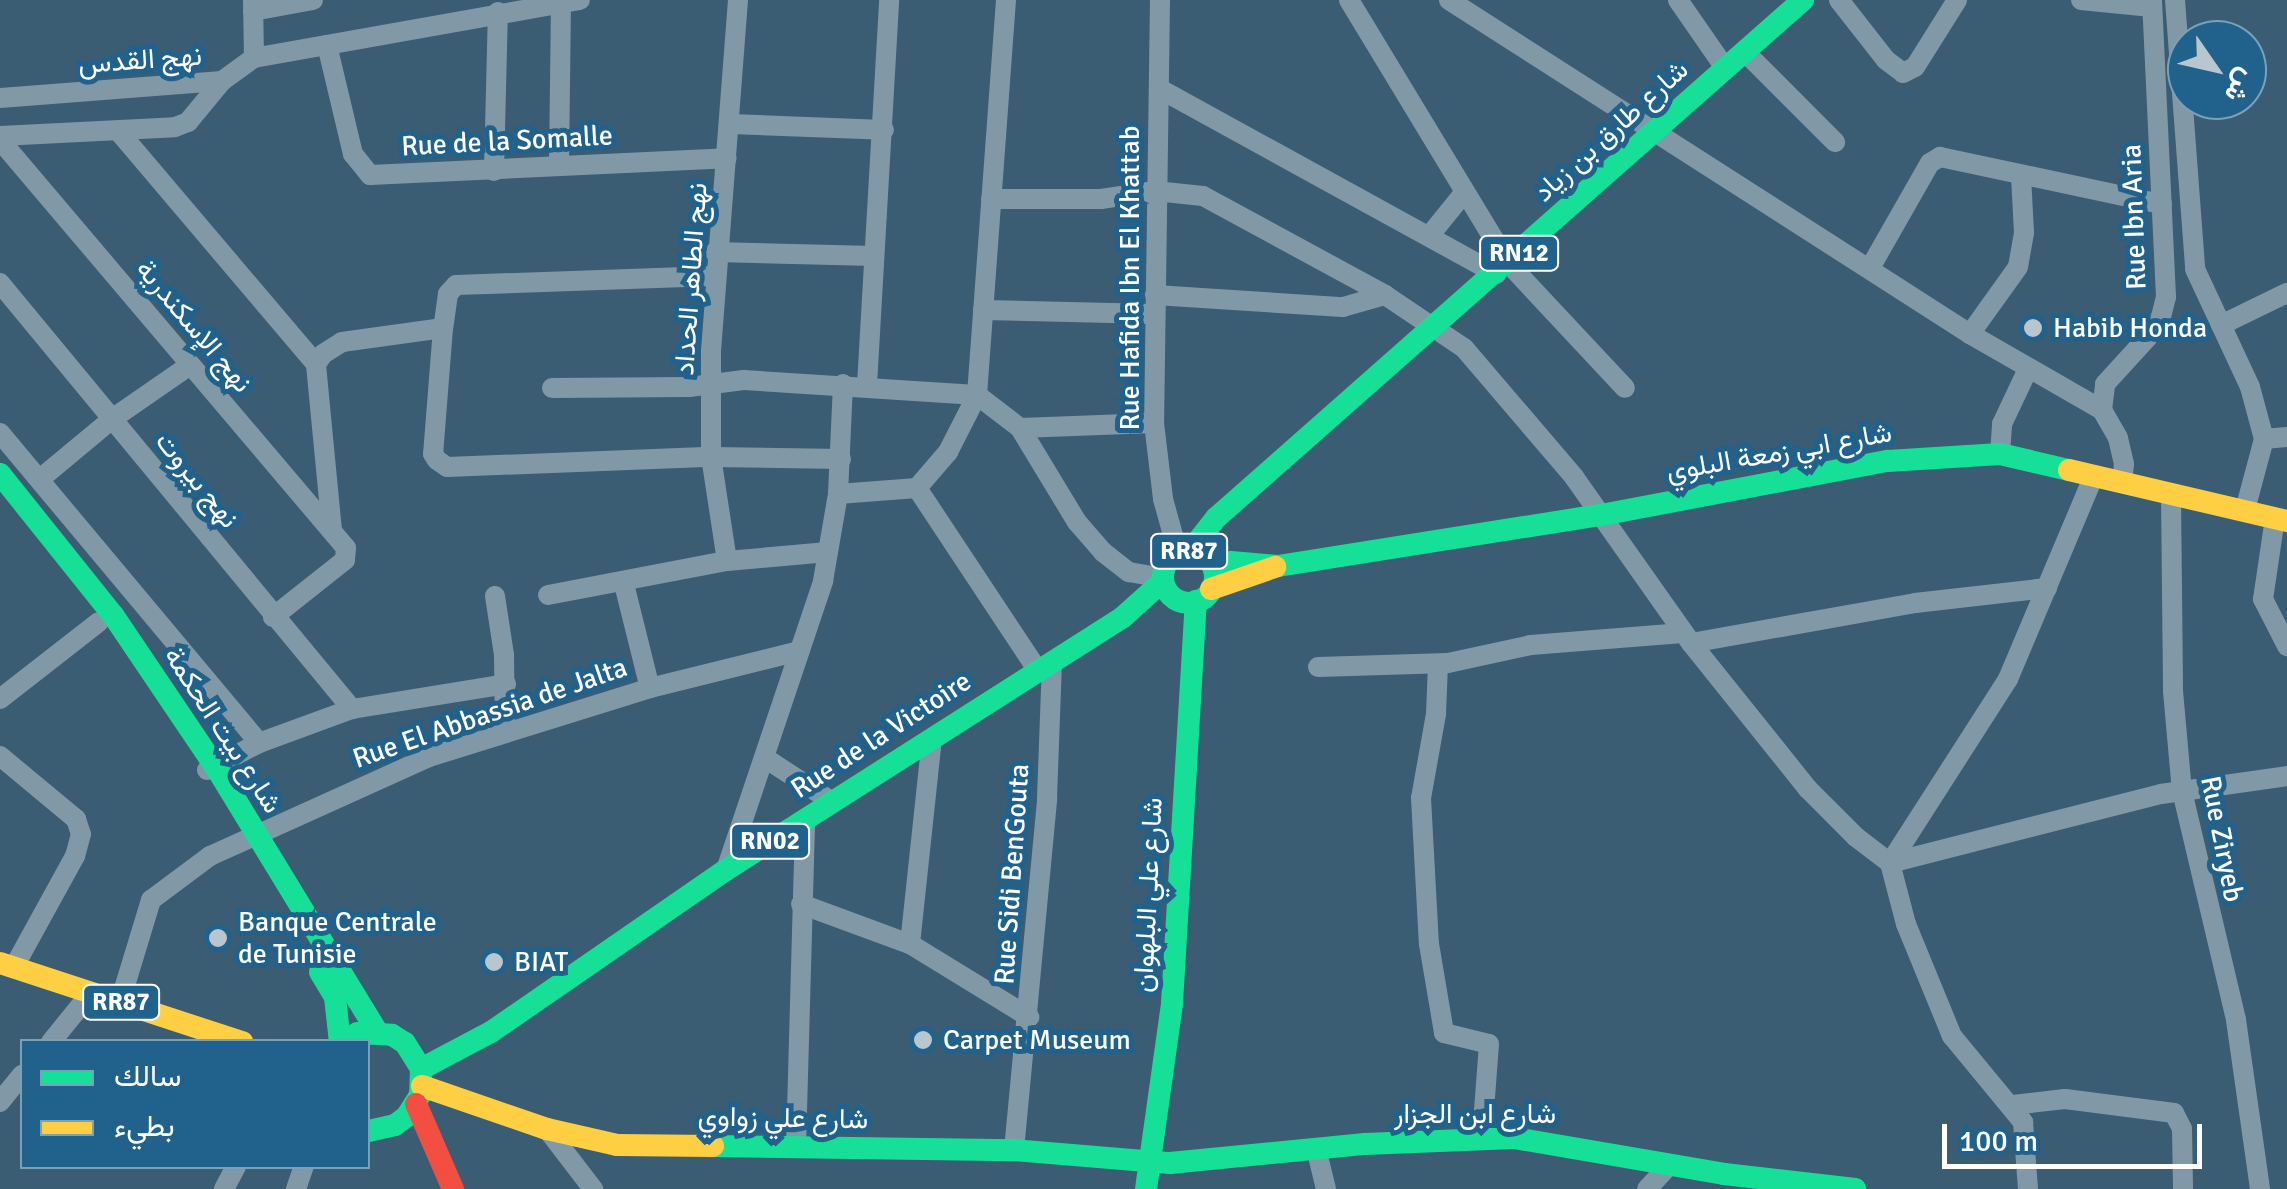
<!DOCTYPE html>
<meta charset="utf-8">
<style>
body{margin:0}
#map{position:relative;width:2287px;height:1189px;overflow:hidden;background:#3a5d74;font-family:Signika,Vazirmatn,sans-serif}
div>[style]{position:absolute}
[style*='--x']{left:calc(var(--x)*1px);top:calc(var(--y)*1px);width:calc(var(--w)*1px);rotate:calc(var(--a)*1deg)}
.street>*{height:20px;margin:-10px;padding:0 10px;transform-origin:10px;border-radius:10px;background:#8199a7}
.fast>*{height:22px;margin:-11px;padding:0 11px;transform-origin:11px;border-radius:11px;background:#16e098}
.fast>.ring{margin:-11px;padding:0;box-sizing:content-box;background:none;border:22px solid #16e098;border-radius:50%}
.slow>*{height:22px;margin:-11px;padding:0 11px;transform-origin:11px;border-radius:11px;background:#ffcf43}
.jam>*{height:22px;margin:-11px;padding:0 11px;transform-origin:11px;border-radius:11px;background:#f24e42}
.dots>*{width:28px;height:28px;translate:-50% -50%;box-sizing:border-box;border:5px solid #21628c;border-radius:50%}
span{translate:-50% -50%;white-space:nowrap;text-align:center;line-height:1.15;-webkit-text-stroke:10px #21628c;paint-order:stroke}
.shield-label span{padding:2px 8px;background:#21628c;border:2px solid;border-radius:8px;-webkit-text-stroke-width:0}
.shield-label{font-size:25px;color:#fff;font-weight:700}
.street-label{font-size:28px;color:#fff}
.poi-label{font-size:28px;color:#fff}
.left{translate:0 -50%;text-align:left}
.legend{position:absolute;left:20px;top:1039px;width:350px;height:130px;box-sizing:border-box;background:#21628c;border:2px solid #7aa1ba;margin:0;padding:12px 18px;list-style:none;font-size:30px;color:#fff}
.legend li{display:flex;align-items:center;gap:20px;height:50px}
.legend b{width:50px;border:2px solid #7aa1ba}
.north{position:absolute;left:2167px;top:20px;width:100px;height:100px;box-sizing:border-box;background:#21628c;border:2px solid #7aa1ba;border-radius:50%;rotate:124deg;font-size:28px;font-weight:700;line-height:40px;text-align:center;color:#fff}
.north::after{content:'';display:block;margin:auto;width:35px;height:45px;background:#bac6ce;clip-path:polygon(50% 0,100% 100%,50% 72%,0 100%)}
.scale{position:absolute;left:1942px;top:1124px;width:260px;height:45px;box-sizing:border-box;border:5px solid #fff;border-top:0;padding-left:12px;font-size:30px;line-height:35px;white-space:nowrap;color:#fff;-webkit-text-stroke:8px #21628c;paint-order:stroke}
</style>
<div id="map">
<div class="street">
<i style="--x:253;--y:0;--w:58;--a:89"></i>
<i style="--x:1160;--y:0;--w:423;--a:90.8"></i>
<i style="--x:1154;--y:423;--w:77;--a:83.2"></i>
<i style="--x:1163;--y:499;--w:56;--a:74.5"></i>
<i style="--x:1349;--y:0;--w:307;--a:58.8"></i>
<i style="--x:1508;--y:263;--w:171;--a:46.9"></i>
<i style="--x:1449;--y:0;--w:619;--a:32.66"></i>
<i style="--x:1970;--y:334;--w:152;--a:29.9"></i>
<i style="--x:2102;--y:410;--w:32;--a:60"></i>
<i style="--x:2118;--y:438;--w:27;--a:77"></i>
<i style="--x:2124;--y:464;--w:19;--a:96"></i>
<i style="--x:1678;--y:0;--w:83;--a:55.3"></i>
<i style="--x:1839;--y:0;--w:76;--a:51.9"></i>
<i style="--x:1886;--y:60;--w:21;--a:37"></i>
<i style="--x:1903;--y:73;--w:13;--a:-27"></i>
<i style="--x:1915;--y:67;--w:79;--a:-57.9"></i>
<i style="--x:2081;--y:0;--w:71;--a:5.6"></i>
<i style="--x:2175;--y:0;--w:270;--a:85.7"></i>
<i style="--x:2195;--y:269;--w:130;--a:65"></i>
<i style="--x:2250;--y:387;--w:54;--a:74.9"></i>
<i style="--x:2264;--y:439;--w:73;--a:105"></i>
<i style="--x:253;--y:11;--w:61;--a:-10.4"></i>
<i style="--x:327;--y:45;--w:112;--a:76.6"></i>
<i style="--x:353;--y:154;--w:27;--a:51"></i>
<i style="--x:370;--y:175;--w:357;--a:-2.7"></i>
<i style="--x:1744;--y:51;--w:129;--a:45"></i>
<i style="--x:1160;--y:89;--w:384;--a:28.8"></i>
<i style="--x:0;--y:98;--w:223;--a:-4.4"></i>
<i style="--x:731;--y:124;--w:153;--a:2.2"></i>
<i style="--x:120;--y:133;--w:303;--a:49.7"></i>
<i style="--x:0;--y:136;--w:175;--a:-2.9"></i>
<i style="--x:175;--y:127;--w:14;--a:-21"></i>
<i style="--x:188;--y:122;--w:53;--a:-50.3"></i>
<i style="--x:222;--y:81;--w:39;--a:-36"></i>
<i style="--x:254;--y:58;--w:331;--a:-10.1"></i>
<i style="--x:0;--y:140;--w:535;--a:49.7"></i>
<i style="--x:346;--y:548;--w:12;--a:95"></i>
<i style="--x:345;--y:560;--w:92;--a:141.6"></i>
<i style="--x:559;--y:165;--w:162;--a:-89.3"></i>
<i style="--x:494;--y:171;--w:159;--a:-88.6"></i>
<i style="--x:991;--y:199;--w:110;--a:0"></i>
<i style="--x:1101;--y:199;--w:55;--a:-8.4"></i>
<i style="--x:1155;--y:191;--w:48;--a:5.9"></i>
<i style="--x:1203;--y:196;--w:207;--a:28.5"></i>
<i style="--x:1385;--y:295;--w:95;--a:33.9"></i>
<i style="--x:1464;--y:348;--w:170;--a:49.5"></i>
<i style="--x:1574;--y:477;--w:203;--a:54.8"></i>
<i style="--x:1691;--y:643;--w:187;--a:51.3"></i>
<i style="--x:1808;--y:789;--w:68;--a:45"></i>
<i style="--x:1856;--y:837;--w:43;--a:37.4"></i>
<i style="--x:1890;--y:863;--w:63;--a:75.3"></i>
<i style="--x:1906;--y:924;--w:121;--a:67.7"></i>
<i style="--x:1952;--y:1036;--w:112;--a:50.5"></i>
<i style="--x:2023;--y:1122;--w:67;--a:85.7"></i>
<i style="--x:1430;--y:235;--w:54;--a:-51"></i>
<i style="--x:715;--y:252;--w:159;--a:1.4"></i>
<i style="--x:1870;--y:268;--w:121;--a:-60.3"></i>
<i style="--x:1930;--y:163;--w:12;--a:-31"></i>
<i style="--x:1940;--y:157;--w:227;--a:12"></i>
<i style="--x:714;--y:276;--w:258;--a:178"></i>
<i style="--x:456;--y:285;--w:12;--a:132"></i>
<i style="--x:448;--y:294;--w:34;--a:98"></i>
<i style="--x:443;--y:328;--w:126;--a:94.5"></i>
<i style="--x:433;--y:454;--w:7;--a:56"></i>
<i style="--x:437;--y:460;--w:12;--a:35"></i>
<i style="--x:447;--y:467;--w:264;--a:-2.2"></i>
<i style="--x:711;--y:457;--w:130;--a:0.9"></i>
<i style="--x:0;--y:283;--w:553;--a:50.43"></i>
<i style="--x:1155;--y:295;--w:188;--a:3.7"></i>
<i style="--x:1343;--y:307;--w:44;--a:-15.9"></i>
<i style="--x:983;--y:310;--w:171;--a:1.3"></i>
<i style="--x:2221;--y:325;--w:73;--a:-25.9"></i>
<i style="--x:1970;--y:334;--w:82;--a:-54.4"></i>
<i style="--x:2018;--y:267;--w:35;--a:-80"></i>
<i style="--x:2024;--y:233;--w:58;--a:-93"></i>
<i style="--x:867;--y:385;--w:386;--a:-86.7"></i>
<i style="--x:552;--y:388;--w:137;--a:-0.4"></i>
<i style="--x:689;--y:387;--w:55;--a:-7.3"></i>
<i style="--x:744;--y:380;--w:233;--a:3.7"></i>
<i style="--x:977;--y:395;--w:54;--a:37.5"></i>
<i style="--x:1020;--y:428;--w:110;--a:58.8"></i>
<i style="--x:1077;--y:522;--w:40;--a:49"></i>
<i style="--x:1103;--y:552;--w:33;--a:38"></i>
<i style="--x:1129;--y:572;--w:35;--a:10"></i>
<i style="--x:2102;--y:410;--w:26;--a:-83"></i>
<i style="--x:2105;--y:384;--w:62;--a:-47.6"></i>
<i style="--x:2147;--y:338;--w:25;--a:-56"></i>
<i style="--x:2161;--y:317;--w:21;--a:-76"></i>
<i style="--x:2166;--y:297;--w:297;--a:-92.7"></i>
<i style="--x:1020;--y:428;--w:134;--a:-2.1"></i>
<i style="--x:0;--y:433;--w:404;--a:50.1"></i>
<i style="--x:2264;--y:439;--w:23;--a:-5"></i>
<i style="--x:2000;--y:454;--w:30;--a:-86"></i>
<i style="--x:2002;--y:424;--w:61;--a:-64.7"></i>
<i style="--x:40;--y:479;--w:94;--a:-39.8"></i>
<i style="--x:112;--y:419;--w:95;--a:-34.7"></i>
<i style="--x:917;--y:488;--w:48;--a:-49.3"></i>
<i style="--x:948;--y:452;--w:64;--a:-63"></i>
<i style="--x:977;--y:395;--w:396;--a:-85.8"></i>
<i style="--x:838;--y:494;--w:79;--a:-4.3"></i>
<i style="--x:917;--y:488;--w:219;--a:56.5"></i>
<i style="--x:2171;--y:495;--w:196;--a:89.4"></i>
<i style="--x:2173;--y:691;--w:100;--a:84.9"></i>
<i style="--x:2182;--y:791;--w:235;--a:76.7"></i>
<i style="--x:2236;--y:1020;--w:171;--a:81.9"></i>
<i style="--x:2275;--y:518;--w:82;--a:98.4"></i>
<i style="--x:2263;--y:599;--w:53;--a:62.9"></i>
<i style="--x:332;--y:531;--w:168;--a:-95.5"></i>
<i style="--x:316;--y:364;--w:12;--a:-55"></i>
<i style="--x:323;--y:354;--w:22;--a:-32"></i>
<i style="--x:342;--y:342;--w:102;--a:-7.9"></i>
<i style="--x:727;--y:561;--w:105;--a:-98.7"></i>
<i style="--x:711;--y:457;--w:106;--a:-90"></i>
<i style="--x:711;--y:351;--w:352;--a:-85.6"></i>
<i style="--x:624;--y:584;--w:107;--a:76"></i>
<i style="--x:548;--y:595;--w:182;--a:-10.8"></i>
<i style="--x:727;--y:561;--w:101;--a:-5.1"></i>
<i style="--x:495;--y:596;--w:60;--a:81.3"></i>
<i style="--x:504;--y:655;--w:78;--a:89.3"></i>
<i style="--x:1691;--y:643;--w:228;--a:-10.1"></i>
<i style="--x:1915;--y:603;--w:133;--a:-6.5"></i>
<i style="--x:1438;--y:664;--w:50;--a:92.3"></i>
<i style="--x:1436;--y:714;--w:85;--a:100.1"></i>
<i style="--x:1421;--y:798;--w:146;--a:86.9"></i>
<i style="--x:1429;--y:944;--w:90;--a:80.4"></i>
<i style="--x:1444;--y:1033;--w:46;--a:13.7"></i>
<i style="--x:1489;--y:1044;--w:94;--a:94.3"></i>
<i style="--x:1318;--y:667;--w:130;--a:-1.8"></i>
<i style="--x:1448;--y:663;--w:85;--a:-12.2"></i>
<i style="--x:1531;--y:645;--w:152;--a:-4.5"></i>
<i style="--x:0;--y:699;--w:125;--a:-37.9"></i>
<i style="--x:0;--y:756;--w:99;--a:39.7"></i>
<i style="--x:76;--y:819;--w:16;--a:72"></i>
<i style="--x:81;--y:834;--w:23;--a:105"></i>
<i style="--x:75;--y:856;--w:127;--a:118.8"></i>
<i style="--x:765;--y:758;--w:79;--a:33.1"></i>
<i style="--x:207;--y:770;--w:59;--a:-27.4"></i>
<i style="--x:259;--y:743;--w:99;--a:-20.1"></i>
<i style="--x:352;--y:709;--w:156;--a:-9.2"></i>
<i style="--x:1890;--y:863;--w:219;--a:-57.3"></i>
<i style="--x:2008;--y:679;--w:221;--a:-67.1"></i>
<i style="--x:1890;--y:863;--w:280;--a:-14.3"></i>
<i style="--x:2161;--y:794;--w:127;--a:-8.1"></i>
<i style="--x:726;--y:870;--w:305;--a:-71.4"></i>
<i style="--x:823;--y:581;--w:88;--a:-80.2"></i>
<i style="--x:838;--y:494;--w:110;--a:-87.4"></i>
<i style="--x:801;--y:904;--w:116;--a:20.2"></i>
<i style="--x:910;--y:944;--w:140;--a:31.5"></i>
<i style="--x:910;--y:944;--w:207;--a:-83.9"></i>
<i style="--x:120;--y:1002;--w:107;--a:-73.1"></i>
<i style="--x:151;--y:900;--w:74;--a:-36.7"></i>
<i style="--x:210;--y:856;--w:240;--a:-24.3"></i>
<i style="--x:429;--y:757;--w:232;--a:-17.3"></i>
<i style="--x:650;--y:688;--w:154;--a:-13.9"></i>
<i style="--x:51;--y:1042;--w:62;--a:-50.9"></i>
<i style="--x:0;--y:1102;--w:35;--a:-51"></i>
<i style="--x:2013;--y:1105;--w:52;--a:-6.6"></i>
<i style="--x:2065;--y:1099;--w:110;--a:7.3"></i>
<i style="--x:2174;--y:1113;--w:18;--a:63"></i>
<i style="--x:2182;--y:1129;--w:60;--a:89"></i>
<i style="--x:547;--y:1129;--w:76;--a:52.5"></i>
<i style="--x:796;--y:1147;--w:328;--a:-88.4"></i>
<i style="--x:1316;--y:1148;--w:42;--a:76.3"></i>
<i style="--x:1014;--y:1150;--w:354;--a:-84.6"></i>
<i style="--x:1047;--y:798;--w:136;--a:-87.9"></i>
<i style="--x:224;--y:1189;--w:26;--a:-62"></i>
<i style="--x:296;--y:1189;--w:24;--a:-71"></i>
<i style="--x:1647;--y:1189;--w:34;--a:-47"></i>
</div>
<div class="fast">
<i style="--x:0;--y:474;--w:181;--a:51.3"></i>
<i style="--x:113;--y:615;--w:182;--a:56"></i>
<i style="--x:215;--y:766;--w:311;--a:58.6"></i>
<i style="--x:1190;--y:551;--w:42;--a:-51.8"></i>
<i style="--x:1216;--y:518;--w:783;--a:-41.43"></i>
<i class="ring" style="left:1163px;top:551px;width:30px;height:30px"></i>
<i style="--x:1208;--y:560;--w:70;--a:4.9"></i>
<i style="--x:1278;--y:566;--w:327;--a:-9"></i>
<i style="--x:1601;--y:515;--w:292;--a:-10.7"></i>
<i style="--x:1888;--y:461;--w:112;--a:-3.6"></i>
<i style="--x:2000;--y:454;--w:71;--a:13.1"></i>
<i style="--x:320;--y:972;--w:29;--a:59"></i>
<i style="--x:335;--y:997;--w:45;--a:83.7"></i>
<i style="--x:357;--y:1033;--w:35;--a:3"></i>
<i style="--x:392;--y:1035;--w:15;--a:32"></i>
<i style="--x:405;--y:1043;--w:31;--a:58"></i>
<i style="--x:421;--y:1069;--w:26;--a:92"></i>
<i style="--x:420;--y:1095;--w:25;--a:122"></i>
<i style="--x:407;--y:1116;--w:15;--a:143"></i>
<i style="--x:395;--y:1125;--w:28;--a:167"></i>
<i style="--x:421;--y:1069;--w:79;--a:-27.9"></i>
<i style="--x:491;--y:1032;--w:285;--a:-34.6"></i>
<i style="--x:726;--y:870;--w:471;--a:-32.5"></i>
<i style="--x:1123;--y:617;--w:54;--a:-42"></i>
<i style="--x:713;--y:1146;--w:301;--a:0.8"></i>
<i style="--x:1014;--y:1150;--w:157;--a:4.8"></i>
<i style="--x:1170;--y:1163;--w:196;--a:-5.6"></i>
<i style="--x:1365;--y:1144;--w:149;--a:-2.3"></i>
<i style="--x:1514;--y:1138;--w:213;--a:9.7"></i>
<i style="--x:1724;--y:1174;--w:132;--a:6.5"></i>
<i style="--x:1146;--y:1189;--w:188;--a:-82"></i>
<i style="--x:1172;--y:1003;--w:403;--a:-86.6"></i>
</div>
<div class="slow">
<i style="--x:2069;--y:470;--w:224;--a:13.2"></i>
<i style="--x:1211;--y:589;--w:68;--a:-19"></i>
<i style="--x:0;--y:963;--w:255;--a:18.1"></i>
<i style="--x:422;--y:1086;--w:132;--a:19"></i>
<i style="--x:547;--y:1129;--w:72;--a:12.9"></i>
<i style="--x:617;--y:1145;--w:96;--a:0.6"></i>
</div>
<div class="jam">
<i style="--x:416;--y:1104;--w:93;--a:66.5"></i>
</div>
<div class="dots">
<i style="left:2033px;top:328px;background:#bac6ce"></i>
<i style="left:218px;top:938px;background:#bac6ce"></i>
<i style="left:494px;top:962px;background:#bac6ce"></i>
<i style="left:923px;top:1040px;background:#bac6ce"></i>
</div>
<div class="shield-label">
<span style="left:1519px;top:253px">RN12</span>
<span style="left:1189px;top:551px">RR87</span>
<span style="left:770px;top:841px">RN02</span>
<span style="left:121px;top:1002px">RR87</span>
</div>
<div class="street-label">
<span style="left:140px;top:60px;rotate:-4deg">نهج القدس</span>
<span style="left:1611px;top:131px;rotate:-42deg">شارع طارق بن زياد</span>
<span style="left:507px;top:141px;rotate:-3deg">Rue de la Somalle</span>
<span style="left:2134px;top:217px;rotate:-92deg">Rue Ibn Aria</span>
<span style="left:1130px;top:278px;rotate:-90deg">Rue Hafida Ibn El Khattab</span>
<span style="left:691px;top:279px;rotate:-86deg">نهج الطاهر الحداد</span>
<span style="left:194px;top:326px;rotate:50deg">نهج الإسكندرية</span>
<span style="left:1779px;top:452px;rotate:-10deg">شارع ابي زمعة البلوي</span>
<span style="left:197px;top:480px;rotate:51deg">نهج بيروت</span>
<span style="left:490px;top:713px;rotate:-19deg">Rue El Abbassia de Jalta</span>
<span style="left:223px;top:730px;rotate:57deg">شارع بيت الحكمة</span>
<span style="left:881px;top:735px;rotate:-33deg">Rue de la Victoire</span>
<span style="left:2222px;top:839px;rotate:79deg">Rue Ziryeb</span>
<span style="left:1012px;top:874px;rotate:-86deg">Rue Sidi BenGouta</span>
<span style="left:1148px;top:895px;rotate:-87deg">شارع علي البلهوان</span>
<span style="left:1475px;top:1114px">شارع ابن الجزار</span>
<span style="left:783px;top:1118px;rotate:1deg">شارع علي زواوي</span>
</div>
<div class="poi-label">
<span class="left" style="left:2053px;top:328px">Habib Honda</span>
<span class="left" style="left:238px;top:938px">Banque Centrale<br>de Tunisie</span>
<span class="left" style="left:514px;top:962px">BIAT</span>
<span class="left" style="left:943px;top:1040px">Carpet Museum</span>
</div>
<ul class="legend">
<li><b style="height:12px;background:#16e098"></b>سالك</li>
<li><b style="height:12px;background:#ffcf43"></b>بطيء</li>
</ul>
<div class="north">ش</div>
<div class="scale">100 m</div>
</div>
